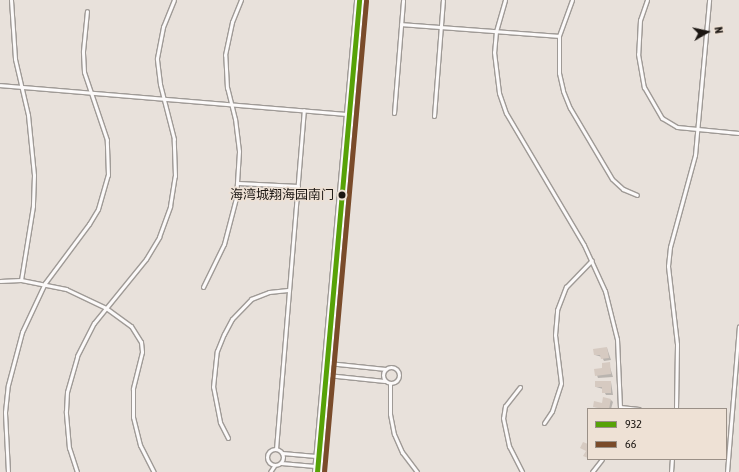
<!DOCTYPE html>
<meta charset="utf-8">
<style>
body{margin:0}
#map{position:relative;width:739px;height:472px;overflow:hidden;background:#e8e1db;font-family:"Asap Condensed","Noto Sans SC",sans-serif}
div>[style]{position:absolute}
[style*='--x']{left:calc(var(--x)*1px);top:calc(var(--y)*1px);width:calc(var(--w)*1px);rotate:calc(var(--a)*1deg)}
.shadow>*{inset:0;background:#0003}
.building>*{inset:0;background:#d6cac1}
.roads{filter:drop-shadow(1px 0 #9f9a96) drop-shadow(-1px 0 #9f9a96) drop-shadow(0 1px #9f9a96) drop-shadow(0 -1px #9f9a96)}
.lane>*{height:3px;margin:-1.5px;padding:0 1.5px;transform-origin:1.5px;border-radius:1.5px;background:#fcfafa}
.lane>.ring{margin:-1.5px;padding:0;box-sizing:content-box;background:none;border:3px solid #fcfafa;border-radius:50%}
.secondary>*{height:9px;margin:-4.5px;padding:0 4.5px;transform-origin:4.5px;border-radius:4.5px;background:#fcfafa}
.bus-1>*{height:5px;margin:-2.5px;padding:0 2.5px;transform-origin:2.5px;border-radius:2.5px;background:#57a207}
.bus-2>*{height:5px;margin:-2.5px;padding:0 2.5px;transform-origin:2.5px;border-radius:2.5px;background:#7a4b2a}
.dots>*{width:11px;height:11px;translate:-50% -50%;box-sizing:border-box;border:2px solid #eee1d5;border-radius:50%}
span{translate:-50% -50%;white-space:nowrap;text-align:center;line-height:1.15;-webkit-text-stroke:3px #eee1d5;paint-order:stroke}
.bus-label{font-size:13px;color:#1b1612}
.right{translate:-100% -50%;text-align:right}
.legend{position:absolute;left:587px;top:408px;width:140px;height:52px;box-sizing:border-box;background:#eee1d5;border:1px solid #9a9087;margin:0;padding:5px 7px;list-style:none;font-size:12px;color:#1b1612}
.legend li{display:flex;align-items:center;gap:8px;height:20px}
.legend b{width:20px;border:1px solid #9a9087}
.north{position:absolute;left:687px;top:12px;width:40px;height:40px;-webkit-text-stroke:3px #eee1d5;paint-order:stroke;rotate:81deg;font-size:11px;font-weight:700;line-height:16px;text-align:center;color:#1b1612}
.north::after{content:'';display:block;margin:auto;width:14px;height:18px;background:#1b1612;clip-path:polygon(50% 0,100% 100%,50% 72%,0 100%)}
</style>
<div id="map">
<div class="shadow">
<i style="clip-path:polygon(607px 348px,611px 360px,604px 361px,602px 357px,595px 355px,594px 350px)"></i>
<i style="clip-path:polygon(609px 364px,613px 377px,598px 378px,595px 370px,603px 369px)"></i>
<i style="clip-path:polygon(611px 382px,613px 395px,606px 395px,603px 389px,596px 387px)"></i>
<i style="clip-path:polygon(611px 400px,613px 402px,611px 409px,594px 407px)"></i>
</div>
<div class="building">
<i style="clip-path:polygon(607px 347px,609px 358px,601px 359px,600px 355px,594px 355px,593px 349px)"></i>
<i style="clip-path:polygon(610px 362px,611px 374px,595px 376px,594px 369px,602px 368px,602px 363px)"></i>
<i style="clip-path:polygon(595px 381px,611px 381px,611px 393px,602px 393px,602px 387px,595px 387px)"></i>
<i style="clip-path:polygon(603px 397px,611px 399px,609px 409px,593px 407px,594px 401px,602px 403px)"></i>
<i style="clip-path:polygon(583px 442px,588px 444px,588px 458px,583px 456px,586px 451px,580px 448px)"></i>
</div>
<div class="roads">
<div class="lane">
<i style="--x:11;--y:0;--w:59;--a:86.1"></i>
<i style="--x:15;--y:59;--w:57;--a:76.9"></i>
<i style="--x:28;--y:115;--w:60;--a:84.3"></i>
<i style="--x:34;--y:175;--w:31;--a:92"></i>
<i style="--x:33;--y:206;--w:75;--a:99.2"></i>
<i style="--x:505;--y:0;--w:32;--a:106"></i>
<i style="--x:496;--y:31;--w:21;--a:95"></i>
<i style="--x:494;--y:52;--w:41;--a:83"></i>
<i style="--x:499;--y:93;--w:21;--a:71"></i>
<i style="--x:506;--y:113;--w:153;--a:59.4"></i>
<i style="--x:584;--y:245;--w:51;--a:65.5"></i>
<i style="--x:605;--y:291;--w:49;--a:76"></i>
<i style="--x:617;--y:339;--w:70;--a:87.5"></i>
<i style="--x:572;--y:0;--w:38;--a:110"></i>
<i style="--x:559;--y:36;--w:37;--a:90"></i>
<i style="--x:559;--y:73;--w:18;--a:77"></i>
<i style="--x:563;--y:91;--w:18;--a:68"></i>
<i style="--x:570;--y:108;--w:82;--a:59.4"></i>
<i style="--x:612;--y:179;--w:15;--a:42"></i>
<i style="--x:623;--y:189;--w:15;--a:23"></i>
<i style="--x:647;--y:0;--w:21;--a:109"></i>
<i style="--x:640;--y:20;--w:34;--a:93"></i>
<i style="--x:638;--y:54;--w:34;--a:80"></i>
<i style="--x:644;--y:87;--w:36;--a:60"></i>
<i style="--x:662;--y:118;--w:17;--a:31"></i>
<i style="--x:677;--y:127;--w:62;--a:5.5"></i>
<i style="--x:401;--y:24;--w:158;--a:4.3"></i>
<i style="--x:0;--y:85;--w:349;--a:4.8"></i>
<i style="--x:394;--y:113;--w:113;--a:-85.4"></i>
<i style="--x:434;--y:116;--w:116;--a:-85.6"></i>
<i style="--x:238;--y:183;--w:60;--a:2.9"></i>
<i style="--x:0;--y:281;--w:21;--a:-3"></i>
<i style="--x:21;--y:280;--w:46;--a:11.3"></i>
<i style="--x:66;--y:289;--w:44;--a:25.4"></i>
<i style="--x:106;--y:308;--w:31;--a:36"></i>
<i style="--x:131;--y:326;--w:19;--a:58"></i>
<i style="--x:141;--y:342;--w:10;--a:84"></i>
<i style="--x:142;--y:352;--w:38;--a:104"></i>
<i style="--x:133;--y:389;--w:28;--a:90"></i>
<i style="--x:133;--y:417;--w:29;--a:76"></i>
<i style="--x:140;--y:445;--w:30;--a:63"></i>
<i style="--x:203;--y:287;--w:48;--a:-64"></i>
<i style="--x:224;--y:244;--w:48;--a:-75.4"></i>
<i style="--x:236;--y:198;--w:47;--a:-86.3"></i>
<i style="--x:239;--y:151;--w:32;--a:-97"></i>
<i style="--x:235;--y:119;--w:32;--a:-104"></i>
<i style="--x:227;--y:88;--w:33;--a:-93"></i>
<i style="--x:225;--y:55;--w:34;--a:-78"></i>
<i style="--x:232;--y:22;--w:24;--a:-68"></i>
<i style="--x:328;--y:363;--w:58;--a:5.9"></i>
<i class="ring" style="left:383px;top:367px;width:13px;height:13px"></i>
<i style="--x:327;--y:375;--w:58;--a:5.9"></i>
<i style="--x:390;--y:383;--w:31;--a:90"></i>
<i style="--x:390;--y:414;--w:20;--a:79"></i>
<i style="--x:394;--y:434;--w:20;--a:66"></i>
<i style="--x:402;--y:452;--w:25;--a:53"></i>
<i style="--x:520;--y:387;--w:24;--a:128"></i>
<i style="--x:505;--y:406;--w:12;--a:99"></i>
<i style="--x:503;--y:418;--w:29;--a:78"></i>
<i style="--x:509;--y:446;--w:29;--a:63"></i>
<i style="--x:620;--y:407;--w:19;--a:6"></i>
<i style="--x:676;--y:409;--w:65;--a:-89.1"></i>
<i style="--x:677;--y:344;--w:79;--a:-96.6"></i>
<i style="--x:668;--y:266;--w:19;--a:-84"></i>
<i style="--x:670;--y:247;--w:95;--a:-74.8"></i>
<i style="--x:695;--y:155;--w:156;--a:-84.8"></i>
<i style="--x:544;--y:423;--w:14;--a:-56"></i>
<i style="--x:552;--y:411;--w:29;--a:-72"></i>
<i style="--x:561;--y:383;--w:48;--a:-97.1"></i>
<i style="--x:555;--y:335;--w:25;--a:-85"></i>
<i style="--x:557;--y:310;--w:25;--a:-69"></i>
<i style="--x:566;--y:287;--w:37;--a:-46"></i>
<i style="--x:228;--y:438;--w:18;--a:-117"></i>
<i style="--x:220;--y:422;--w:36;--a:-101"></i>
<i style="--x:213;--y:387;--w:36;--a:-84"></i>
<i style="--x:217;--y:351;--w:18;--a:-68"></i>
<i style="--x:224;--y:334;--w:17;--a:-62"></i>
<i style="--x:232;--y:319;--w:28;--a:-46"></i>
<i style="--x:251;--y:299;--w:19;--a:-21"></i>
<i style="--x:269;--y:292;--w:19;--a:-6"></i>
<i class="ring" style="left:267px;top:449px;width:13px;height:13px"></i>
<i style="--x:276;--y:449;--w:340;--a:-85.3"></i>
<i style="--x:282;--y:453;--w:34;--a:5"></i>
<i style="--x:281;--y:463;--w:34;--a:5"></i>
<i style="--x:8;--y:472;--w:60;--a:-92.9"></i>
<i style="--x:5;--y:412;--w:27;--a:-84"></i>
<i style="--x:8;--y:385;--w:55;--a:-75.2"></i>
<i style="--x:22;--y:332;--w:54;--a:-64.9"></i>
<i style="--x:45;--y:283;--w:74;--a:-53.3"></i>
<i style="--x:89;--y:224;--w:17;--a:-59"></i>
<i style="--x:98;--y:209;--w:35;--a:-74"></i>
<i style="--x:108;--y:175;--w:35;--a:-92"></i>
<i style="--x:107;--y:140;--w:72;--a:-108.7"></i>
<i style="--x:84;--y:72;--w:21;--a:-93"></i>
<i style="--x:83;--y:51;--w:40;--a:-84.3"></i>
<i style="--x:77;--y:472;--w:25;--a:-108"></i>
<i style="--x:69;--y:448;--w:37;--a:-95"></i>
<i style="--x:66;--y:411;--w:19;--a:-87"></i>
<i style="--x:67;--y:392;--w:37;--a:-74"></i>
<i style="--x:77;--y:356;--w:37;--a:-63"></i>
<i style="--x:94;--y:323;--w:82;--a:-50.9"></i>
<i style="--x:146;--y:259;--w:26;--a:-59"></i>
<i style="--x:159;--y:237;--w:33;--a:-70"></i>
<i style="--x:170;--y:206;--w:30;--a:-81"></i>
<i style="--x:175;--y:176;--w:37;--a:-92"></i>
<i style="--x:174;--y:139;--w:57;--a:-104.3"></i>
<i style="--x:160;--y:84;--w:26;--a:-97"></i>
<i style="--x:157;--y:58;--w:32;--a:-79"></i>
<i style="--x:163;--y:27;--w:29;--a:-68"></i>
<i style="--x:270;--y:472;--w:7;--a:-56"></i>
<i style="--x:592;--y:472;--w:16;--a:-52"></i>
<i style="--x:671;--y:472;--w:13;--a:-86"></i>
<i style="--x:727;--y:472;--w:146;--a:-85.3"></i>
</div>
<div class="secondary">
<i style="--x:317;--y:472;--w:474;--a:-84.9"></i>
</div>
</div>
<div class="bus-1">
<i style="--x:317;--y:472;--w:474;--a:-84.9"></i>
</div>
<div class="bus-2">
<i style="--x:324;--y:472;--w:473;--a:-84.9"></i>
</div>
<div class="dots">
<i style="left:342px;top:195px;background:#1b1612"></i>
</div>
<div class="bus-label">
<span class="right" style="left:334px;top:195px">海湾城翔海园南门</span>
</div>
<ul class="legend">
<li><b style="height:5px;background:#57a207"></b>932</li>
<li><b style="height:5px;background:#7a4b2a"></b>66</li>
</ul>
<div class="north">N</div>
</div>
